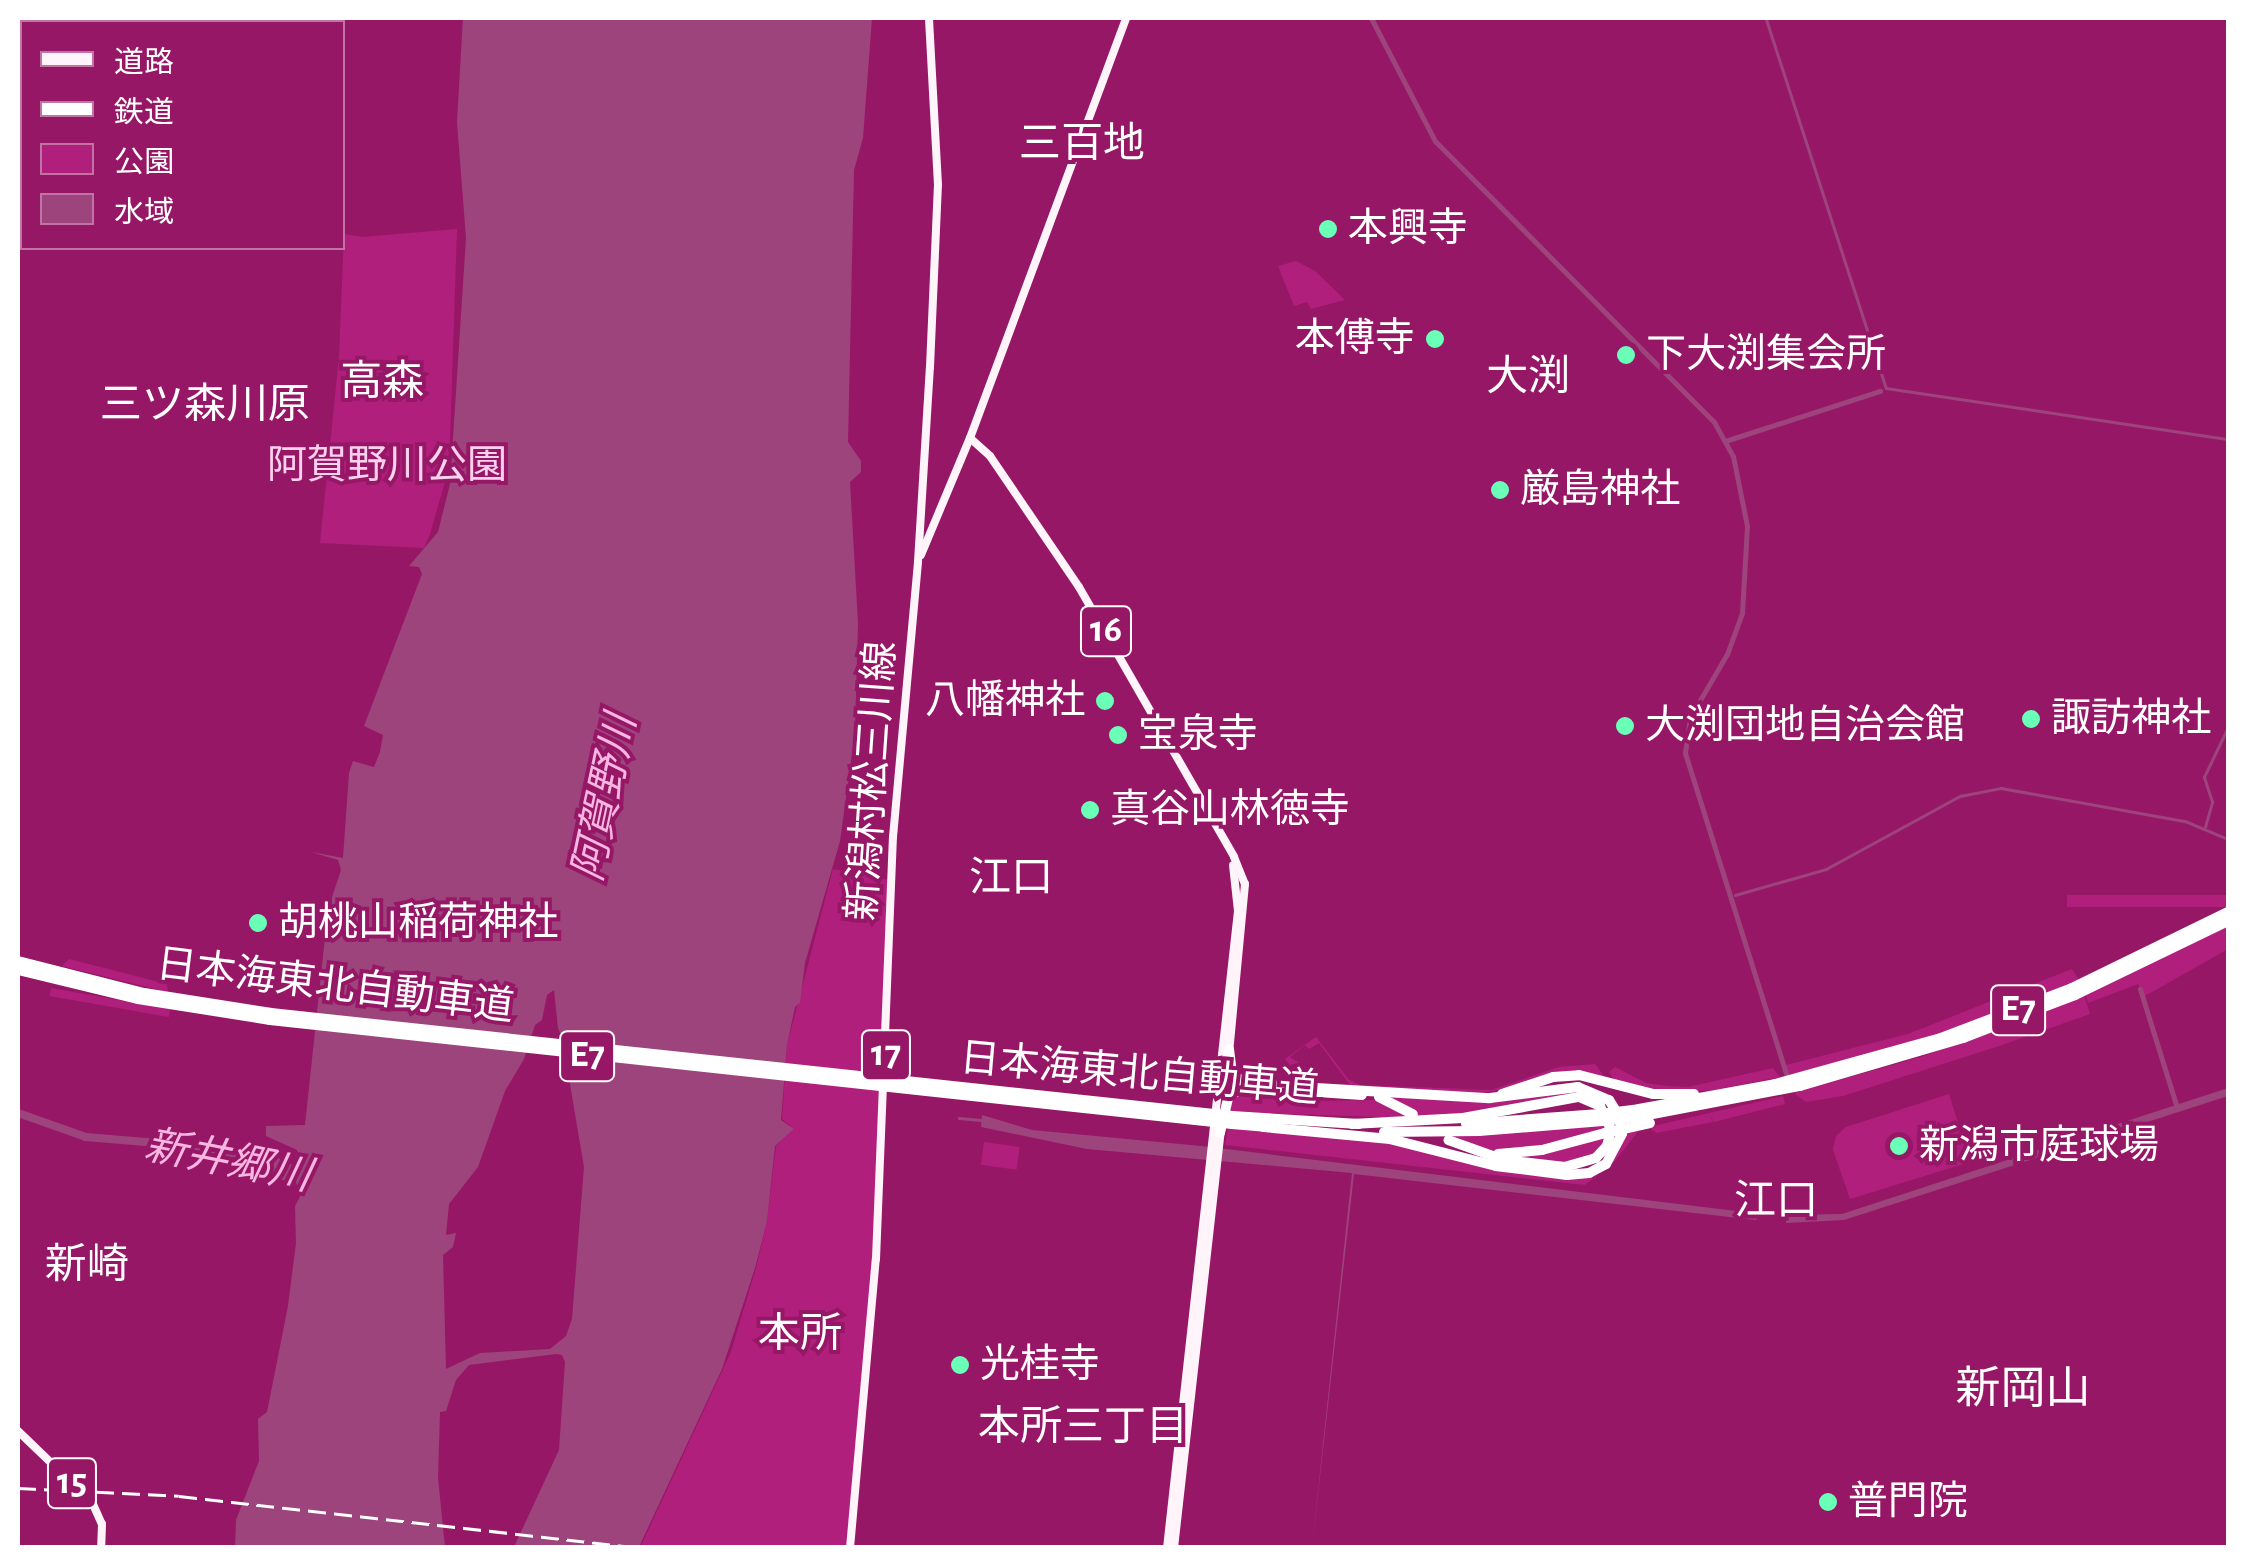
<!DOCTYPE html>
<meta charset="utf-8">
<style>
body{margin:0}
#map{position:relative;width:2246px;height:1565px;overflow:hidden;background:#971767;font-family:"Alegreya Sans","Noto Sans JP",sans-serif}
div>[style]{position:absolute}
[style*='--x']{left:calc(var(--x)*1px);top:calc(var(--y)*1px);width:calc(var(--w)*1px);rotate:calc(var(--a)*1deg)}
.green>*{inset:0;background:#b11f7d;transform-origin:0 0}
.water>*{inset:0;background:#9e447d}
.stream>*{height:2.5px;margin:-1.25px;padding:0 1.25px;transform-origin:1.25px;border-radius:1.25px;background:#9e447d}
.canal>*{height:5px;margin:-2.5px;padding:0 2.5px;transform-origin:2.5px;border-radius:2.5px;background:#9e447d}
.river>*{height:8px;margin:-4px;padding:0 4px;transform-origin:4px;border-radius:4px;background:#9e447d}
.primary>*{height:8px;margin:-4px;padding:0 4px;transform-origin:4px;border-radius:4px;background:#fff4fa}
.motorway>*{height:10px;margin:-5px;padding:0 5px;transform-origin:5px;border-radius:5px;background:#fff}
.rail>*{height:2.5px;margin-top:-1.25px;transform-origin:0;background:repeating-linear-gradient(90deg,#fff 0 18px,transparent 0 26px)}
.motorway-bridge>*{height:10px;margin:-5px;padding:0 5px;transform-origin:5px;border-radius:5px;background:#fff}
.dots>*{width:28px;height:28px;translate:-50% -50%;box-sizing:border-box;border:5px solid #971767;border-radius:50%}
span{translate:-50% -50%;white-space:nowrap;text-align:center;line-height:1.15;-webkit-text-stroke:8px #971767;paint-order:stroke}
.shield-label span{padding:2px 8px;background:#971767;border:2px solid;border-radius:8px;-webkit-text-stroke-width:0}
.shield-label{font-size:38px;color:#fff;font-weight:700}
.poi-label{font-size:40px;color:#fff}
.left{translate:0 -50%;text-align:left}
.right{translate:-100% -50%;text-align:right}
.park-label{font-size:40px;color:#fcd1ed}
.street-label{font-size:40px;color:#fff}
.neighbourhood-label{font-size:42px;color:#fff}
.water-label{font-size:42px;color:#f8b6e1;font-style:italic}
.quarter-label{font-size:45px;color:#fff}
.frame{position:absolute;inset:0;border:20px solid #fff;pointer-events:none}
.legend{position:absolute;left:20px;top:20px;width:325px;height:230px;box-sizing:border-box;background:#971767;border:2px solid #c174a4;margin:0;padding:12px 18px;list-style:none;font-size:30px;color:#fff}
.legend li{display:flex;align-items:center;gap:20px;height:50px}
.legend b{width:50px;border:2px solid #c174a4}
</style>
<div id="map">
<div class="green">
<i style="clip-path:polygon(457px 229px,450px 441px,446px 478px,430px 534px,424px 548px,320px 543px,339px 357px,344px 234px,362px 237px)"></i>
<i style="clip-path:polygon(1296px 261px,1315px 271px,1345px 300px,1311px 309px,1307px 302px,1294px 306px,1278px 266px)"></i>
<i style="clip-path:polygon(833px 869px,889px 880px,872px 1274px,848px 1547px,640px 1548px,731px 1352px,756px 1268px,767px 1221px,776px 1146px,794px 1129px,782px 1119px,787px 1045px)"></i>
<i style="left:2228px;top:895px;width:12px;height:161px;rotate:90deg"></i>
<i style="clip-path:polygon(2228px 926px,2228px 949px,2152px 992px,2144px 996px,2138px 984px,2088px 1003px,2086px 995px)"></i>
<i style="clip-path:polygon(69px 959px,167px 984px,168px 992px,62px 966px)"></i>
<i style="clip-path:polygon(2072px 969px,2079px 980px,1981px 1020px,1849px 1062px,1785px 1075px,1782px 1066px,1908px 1034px)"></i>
<i style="left:51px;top:988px;width:121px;height:8px;rotate:10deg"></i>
<i style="clip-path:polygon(2084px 995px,2090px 1014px,2002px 1045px,1843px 1096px,1806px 1102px,1794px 1093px,1924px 1056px)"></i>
<i style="clip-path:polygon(1316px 1037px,1349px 1080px,1360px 1085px,1491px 1090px,1559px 1067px,1595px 1064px,1604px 1076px,1586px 1073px,1477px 1094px,1350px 1085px,1319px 1043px,1309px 1049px,1305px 1045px,1290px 1057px,1307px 1068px,1291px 1067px,1285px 1059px)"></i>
<i style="clip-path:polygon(1615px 1067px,1646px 1083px,1667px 1086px,1688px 1087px,1773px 1068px,1780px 1077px,1713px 1090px,1661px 1093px,1614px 1080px,1609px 1072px)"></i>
<i style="clip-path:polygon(1241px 1089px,1312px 1101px,1376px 1100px,1413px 1118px,1227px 1112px,1229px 1100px)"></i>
<i style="clip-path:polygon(1588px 1091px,1612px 1109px,1595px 1099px,1423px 1118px,1379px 1093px,1490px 1101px)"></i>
<i style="clip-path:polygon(1949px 1094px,1970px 1162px,1850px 1199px,1833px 1150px,1836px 1136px,1846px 1127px)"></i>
<i style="clip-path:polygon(1783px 1096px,1785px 1104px,1714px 1122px,1709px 1114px,1713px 1122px,1656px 1133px,1649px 1127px)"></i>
<i style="clip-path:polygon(1608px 1125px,1609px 1131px,1570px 1141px,1497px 1152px,1447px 1136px)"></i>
<i style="clip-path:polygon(1228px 1128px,1384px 1141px,1559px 1178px,1612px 1163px,1625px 1133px,1639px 1130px,1615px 1161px,1585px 1185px,1225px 1145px)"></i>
<i style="clip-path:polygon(1608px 1137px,1602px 1150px,1577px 1164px,1506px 1157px)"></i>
<i style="left:984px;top:1142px;width:36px;height:23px;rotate:8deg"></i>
</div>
<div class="water">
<i style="clip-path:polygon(evenodd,463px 18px,872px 18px,863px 138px,854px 170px,848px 442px,861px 461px,861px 472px,850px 482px,858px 623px,855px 732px,840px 841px,805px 963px,800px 1002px,795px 1007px,787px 1045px,781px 1120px,794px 1129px,775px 1146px,767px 1221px,755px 1268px,722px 1369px,639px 1547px,514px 1547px,559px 1450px,565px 1362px,562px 1355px,556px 1354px,469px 1365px,456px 1380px,446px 1411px,440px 1412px,438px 1478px,445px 1547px,235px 1548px,236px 1520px,259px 1461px,258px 1419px,267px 1412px,288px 1306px,296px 1243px,295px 1206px,300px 1197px,296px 1182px,275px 1179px,262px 1165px,262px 1153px,279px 1164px,297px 1167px,302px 1161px,297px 1150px,266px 1136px,266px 1126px,305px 1125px,328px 909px,341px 870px,338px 860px,311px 852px,343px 858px,349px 773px,353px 761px,374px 767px,380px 752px,383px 735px,364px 726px,422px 574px,419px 567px,409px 566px,438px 532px,450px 484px,466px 238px,457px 122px,463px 18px,554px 990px,558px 1028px,574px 1065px,569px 1078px,584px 1167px,572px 1319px,566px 1336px,550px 1349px,480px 1353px,446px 1369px,443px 1255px,453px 1247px,456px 1233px,446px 1235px,449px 1204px,478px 1167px,505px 1091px,524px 1059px,535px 1025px,542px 1020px,547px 995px,554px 990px)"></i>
<i style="clip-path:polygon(2228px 1088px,2228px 1096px,1844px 1220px,1786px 1223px,1787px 1215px,1842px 1214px)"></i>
<i style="clip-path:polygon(982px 1115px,1032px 1130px,1201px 1146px,1761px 1214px,1756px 1220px,1354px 1174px,1312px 1547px,1352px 1173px,1087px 1149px,981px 1127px)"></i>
</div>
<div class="stream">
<i style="--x:1766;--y:18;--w:389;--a:72"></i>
<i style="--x:1886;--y:388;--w:346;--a:8.5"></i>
<i style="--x:2205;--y:827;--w:26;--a:-74"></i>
<i style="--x:2212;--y:802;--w:26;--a:-108"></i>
<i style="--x:2204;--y:777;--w:55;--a:-64.4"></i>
<i style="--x:1735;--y:895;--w:95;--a:-15.9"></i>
<i style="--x:1826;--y:869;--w:153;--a:-28.6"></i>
<i style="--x:1960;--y:796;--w:42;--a:-11"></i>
<i style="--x:2001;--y:788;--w:187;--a:10.2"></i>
<i style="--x:2185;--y:821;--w:47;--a:22.7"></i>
<i style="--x:959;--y:1118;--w:22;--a:5"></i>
<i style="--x:1757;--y:1215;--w:27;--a:4"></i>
</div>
<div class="canal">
<i style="--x:1371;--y:18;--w:139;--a:62.5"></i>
<i style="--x:1435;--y:141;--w:396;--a:45.2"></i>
<i style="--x:1714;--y:422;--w:39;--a:61"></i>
<i style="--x:1733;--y:456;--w:71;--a:78.7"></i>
<i style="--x:1747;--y:526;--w:87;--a:93.3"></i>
<i style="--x:1742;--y:613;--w:44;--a:110.1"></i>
<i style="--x:1727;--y:654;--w:73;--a:120.4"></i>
<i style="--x:1690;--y:717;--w:36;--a:98"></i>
<i style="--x:1685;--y:753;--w:336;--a:72.5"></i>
<i style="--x:1725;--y:441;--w:163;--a:-17.9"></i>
<i style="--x:2140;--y:989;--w:125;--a:72.7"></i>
</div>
<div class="river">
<i style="--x:18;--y:1113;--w:72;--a:19.4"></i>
<i style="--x:86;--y:1137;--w:96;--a:4.8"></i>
<i style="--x:182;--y:1145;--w:94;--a:9.8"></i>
<i style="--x:275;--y:1161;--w:19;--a:25"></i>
</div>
<div class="primary">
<i style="--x:970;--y:438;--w:27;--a:42"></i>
<i style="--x:990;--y:456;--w:158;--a:55.8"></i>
<i style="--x:1079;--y:587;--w:311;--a:60.1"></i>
<i style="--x:1234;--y:857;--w:29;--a:68"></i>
<i style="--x:1245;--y:884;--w:170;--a:95.4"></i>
<i style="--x:921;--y:555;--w:127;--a:-67.3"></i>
<i style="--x:970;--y:438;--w:448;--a:-69.6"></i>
<i style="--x:18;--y:1431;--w:103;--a:43.8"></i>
<i style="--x:92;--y:1502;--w:24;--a:66"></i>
<i style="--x:102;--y:1524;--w:24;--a:92"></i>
<i style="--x:850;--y:1548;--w:290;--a:-84.9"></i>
<i style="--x:876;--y:1259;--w:422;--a:-87.7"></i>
<i style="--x:893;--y:837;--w:276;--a:-84.8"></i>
<i style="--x:918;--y:562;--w:195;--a:-86.5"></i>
<i style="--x:930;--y:367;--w:182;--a:-87.5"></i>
<i style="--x:938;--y:185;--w:167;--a:-93.1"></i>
<i style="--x:1167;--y:1548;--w:641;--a:-83.64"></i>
<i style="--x:1238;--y:911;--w:46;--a:-96.2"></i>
<i style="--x:1174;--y:1548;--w:420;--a:-83.6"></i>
</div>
<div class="motorway">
<i style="--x:18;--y:961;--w:130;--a:14.3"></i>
<i style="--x:144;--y:993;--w:129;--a:8.9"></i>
<i style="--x:18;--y:970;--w:123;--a:13.6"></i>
<i style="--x:138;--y:999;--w:134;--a:9"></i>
<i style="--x:1229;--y:1049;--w:24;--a:83"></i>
<i style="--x:1232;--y:1073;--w:14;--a:39"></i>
<i style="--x:1217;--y:1082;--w:273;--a:3.4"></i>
<i style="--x:1490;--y:1098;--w:89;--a:-7.1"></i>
<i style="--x:1578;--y:1087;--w:34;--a:23"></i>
<i style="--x:1609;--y:1100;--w:19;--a:58"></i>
<i style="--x:1619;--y:1116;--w:18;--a:81"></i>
<i style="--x:1622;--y:1134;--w:34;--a:118"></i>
<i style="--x:1606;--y:1164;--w:19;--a:152"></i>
<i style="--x:1589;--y:1173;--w:22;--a:175"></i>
<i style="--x:1567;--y:1175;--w:72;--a:-172.8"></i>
<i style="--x:1496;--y:1166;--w:109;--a:-165.7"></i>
<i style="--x:1390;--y:1139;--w:127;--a:-174.6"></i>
<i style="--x:1274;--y:1089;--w:88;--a:3.9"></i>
<i style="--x:1502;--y:1094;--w:54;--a:-18.4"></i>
<i style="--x:1553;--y:1077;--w:26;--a:-4"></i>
<i style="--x:1579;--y:1075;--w:76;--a:14.4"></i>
<i style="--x:1653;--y:1094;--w:41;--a:0"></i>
<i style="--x:1379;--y:1097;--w:38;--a:27"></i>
<i style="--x:1639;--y:1109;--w:138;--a:-10.4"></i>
<i style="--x:1775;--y:1084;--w:172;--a:-15.5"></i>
<i style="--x:1941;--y:1038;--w:140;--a:-20.9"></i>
<i style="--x:2072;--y:988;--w:174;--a:-26"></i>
<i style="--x:1232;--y:1116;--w:127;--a:3.6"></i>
<i style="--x:1642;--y:1116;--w:161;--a:-10.8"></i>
<i style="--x:1800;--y:1086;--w:170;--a:-16.4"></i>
<i style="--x:1963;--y:1038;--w:120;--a:-21"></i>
<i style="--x:2075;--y:995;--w:170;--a:-25.8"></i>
<i style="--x:1232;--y:1124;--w:36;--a:5"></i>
<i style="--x:1352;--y:1124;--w:111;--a:-3.1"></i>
<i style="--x:1463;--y:1118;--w:118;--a:-10.3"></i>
<i style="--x:1579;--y:1097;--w:23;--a:23"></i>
<i style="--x:1600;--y:1106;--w:26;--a:65"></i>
<i style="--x:1611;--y:1130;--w:16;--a:104"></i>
<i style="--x:1607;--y:1146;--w:16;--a:133"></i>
<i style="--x:1596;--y:1158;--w:32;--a:164"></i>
<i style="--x:1565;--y:1167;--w:61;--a:-173.5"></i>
<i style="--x:1504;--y:1160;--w:59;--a:-160.3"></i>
<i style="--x:1466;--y:1124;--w:134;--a:-4.3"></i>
<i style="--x:1384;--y:1132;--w:95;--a:-0.6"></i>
<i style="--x:1479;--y:1131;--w:124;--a:-4.6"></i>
<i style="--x:1220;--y:1133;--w:39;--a:-77"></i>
<i style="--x:1229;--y:1095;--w:20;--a:-24"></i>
<i style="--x:1498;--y:1154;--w:44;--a:-5.2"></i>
<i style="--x:1542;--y:1150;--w:65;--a:-15.1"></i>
</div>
<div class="rail">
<i style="--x:18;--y:1488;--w:161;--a:2.8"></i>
<i style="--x:179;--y:1496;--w:470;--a:6.4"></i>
</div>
<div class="motorway-bridge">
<i style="--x:271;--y:1013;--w:967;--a:6.12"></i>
<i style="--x:270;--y:1020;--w:968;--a:6.17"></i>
<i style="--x:1600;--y:1114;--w:39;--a:-7"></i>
<i style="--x:1603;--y:1121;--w:39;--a:-7"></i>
<i style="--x:1605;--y:1133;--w:46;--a:-12.5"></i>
</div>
<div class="dots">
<i style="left:1328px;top:229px;background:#6affb7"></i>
<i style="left:1435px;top:339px;background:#6affb7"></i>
<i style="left:1626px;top:355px;background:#6affb7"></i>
<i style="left:1500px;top:490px;background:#6affb7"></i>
<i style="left:1105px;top:701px;background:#6affb7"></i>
<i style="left:2031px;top:719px;background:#6affb7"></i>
<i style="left:1625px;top:726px;background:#6affb7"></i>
<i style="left:1118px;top:735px;background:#6affb7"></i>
<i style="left:1090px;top:810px;background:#6affb7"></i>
<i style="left:258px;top:923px;background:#6affb7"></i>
<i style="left:1899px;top:1146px;background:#6affb7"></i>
<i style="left:960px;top:1365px;background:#6affb7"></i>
<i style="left:1828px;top:1502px;background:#6affb7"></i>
</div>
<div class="shield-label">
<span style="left:1106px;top:631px">16</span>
<span style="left:2018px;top:1010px">E7</span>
<span style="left:886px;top:1055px">17</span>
<span style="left:587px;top:1056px">E7</span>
<span style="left:72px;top:1483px">15</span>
</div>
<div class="poi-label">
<span class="left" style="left:1348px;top:229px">本興寺</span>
<span class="right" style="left:1415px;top:339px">本傅寺</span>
<span class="left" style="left:1646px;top:355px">下大渕集会所</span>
<span class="left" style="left:1520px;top:490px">厳島神社</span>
<span class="right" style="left:1085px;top:701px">八幡神社</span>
<span class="left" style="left:2051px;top:719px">諏訪神社</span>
<span class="left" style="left:1645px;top:726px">大渕団地自治会館</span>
<span class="left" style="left:1138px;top:735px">宝泉寺</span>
<span class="left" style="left:1110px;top:810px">真谷山林徳寺</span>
<span class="left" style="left:278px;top:923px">胡桃山稲荷神社</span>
<span class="left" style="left:1919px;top:1146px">新潟市庭球場</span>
<span class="left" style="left:980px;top:1365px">光桂寺</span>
<span class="left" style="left:1848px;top:1502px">普門院</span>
</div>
<div class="park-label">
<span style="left:387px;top:466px">阿賀野川公園</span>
</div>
<div class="street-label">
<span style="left:872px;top:781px;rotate:-86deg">新潟村松三川線</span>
<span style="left:335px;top:986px;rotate:7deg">日本海東北自動車道</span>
<span style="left:1139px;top:1074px;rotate:5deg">日本海東北自動車道</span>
</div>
<div class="neighbourhood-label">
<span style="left:1082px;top:144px">三百地</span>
<span style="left:1528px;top:377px">大渕</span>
<span style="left:382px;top:382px">高森</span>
<span style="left:205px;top:405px">三ツ森川原</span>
<span style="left:1011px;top:878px">江口</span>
<span style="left:1776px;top:1201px">江口</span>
<span style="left:87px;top:1265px">新崎</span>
<span style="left:800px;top:1334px">本所</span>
<span style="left:1083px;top:1427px">本所三丁目</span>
</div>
<div class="water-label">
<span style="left:605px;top:798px;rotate:-78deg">阿賀野川</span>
<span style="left:228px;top:1161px;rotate:11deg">新井郷川</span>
</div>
<div class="quarter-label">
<span style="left:2023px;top:1390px">新岡山</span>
</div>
<div class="frame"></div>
<ul class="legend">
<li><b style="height:12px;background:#fff4fa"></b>道路</li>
<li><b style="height:12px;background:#fff"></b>鉄道</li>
<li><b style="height:28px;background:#b11f7d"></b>公園</li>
<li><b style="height:28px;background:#9e447d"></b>水域</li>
</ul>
</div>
